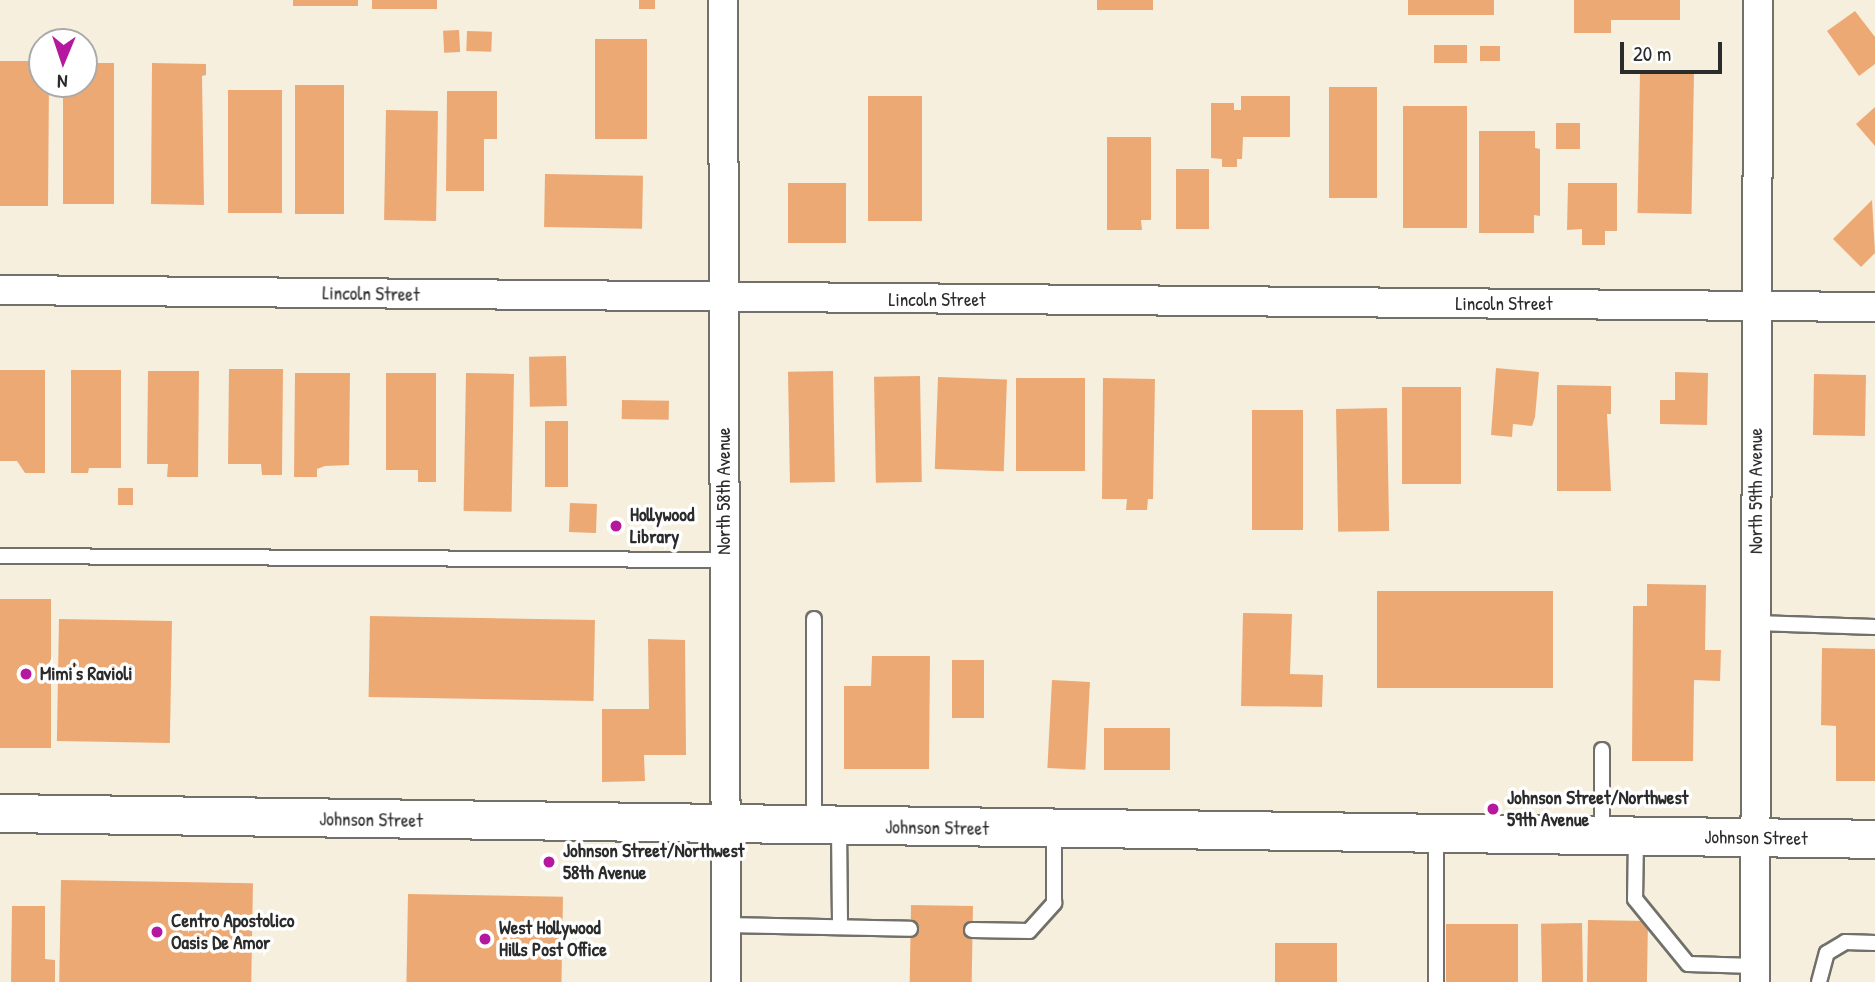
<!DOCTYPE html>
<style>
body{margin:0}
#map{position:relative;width:1875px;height:982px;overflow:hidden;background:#f6efde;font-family:"Patrick Hand",sans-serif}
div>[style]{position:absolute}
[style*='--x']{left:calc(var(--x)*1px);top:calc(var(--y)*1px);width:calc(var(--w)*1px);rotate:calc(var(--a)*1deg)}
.building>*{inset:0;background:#eda974;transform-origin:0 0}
.roads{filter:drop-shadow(2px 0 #72706a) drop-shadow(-2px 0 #72706a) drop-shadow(0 2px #72706a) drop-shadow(0 -2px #72706a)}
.service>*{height:14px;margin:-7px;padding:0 7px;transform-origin:7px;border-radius:7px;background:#fff}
.minor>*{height:28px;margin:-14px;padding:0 14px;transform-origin:14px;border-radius:14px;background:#fff}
.tertiary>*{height:37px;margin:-18.5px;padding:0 18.5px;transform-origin:18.5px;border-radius:18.5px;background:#fff}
.dots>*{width:19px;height:19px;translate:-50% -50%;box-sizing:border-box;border:4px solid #fff;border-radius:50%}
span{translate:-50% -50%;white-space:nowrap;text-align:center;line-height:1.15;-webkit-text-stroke:7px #fff;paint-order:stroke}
.street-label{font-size:19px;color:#2b2b2b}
.poi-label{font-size:19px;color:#2b2b2b;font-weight:700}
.left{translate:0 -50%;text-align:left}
.north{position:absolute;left:28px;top:28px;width:70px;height:70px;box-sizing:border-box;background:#fff;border:2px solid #aaa;border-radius:50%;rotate:182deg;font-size:19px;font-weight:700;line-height:28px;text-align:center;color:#2b2b2b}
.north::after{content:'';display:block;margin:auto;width:24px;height:32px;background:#b5179e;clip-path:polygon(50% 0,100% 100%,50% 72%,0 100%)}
.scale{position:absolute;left:1620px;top:42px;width:102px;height:32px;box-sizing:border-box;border:4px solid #2b2b2b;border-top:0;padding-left:9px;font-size:21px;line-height:24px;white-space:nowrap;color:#2b2b2b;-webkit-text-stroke:5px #fff;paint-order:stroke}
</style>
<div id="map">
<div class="building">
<i style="left:293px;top:0;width:65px;height:6px"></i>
<i style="left:372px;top:0;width:65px;height:9px"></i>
<i style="left:639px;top:0;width:16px;height:9px"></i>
<i style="left:1097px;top:0;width:56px;height:10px"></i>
<i style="left:1408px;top:0;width:86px;height:15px"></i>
<i style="clip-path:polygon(1574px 0,1680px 0,1680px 20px,1611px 20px,1611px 33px,1574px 33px)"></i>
<i style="clip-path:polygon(1855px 11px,1875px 37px,1875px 64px,1859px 76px,1827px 31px)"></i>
<i style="left:459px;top:30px;width:22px;height:16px;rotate:87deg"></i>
<i style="left:467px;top:31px;width:25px;height:20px;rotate:2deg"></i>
<i style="left:595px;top:39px;width:52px;height:100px"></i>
<i style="left:1434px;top:45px;width:33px;height:18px"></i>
<i style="left:1480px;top:46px;width:20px;height:15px"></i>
<i style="clip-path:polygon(0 61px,42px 61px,42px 84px,49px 84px,48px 206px,0 206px)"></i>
<i style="clip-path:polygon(84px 63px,114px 63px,114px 204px,63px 204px,63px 84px,84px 84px)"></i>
<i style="clip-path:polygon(152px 63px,206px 64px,206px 75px,202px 76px,204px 205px,151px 204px)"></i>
<i style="left:1640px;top:71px;width:54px;height:142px;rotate:1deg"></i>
<i style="left:295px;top:85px;width:49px;height:129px"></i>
<i style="left:1329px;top:87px;width:48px;height:111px"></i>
<i style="left:228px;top:90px;width:54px;height:123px"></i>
<i style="clip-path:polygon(447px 91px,497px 91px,497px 139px,484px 139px,484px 191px,446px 191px)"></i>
<i style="left:868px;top:96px;width:54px;height:125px"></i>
<i style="clip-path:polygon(1241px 96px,1290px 96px,1290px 137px,1243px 137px,1242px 159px,1237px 159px,1237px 167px,1222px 167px,1222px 159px,1211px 158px,1211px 103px,1234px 103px,1234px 110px,1241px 110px)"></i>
<i style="left:1403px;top:106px;width:64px;height:122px"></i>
<i style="clip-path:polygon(1875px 107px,1875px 146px,1856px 124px)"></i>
<i style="left:386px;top:110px;width:52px;height:110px;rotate:1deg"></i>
<i style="left:1556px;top:123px;width:24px;height:26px"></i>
<i style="clip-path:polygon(1479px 131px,1535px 131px,1535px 148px,1540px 149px,1540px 216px,1534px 215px,1534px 233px,1479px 233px)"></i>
<i style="clip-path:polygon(1107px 137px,1151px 137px,1151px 220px,1141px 220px,1142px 230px,1107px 230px)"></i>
<i style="left:1176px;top:169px;width:33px;height:60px"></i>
<i style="left:545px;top:174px;width:98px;height:53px;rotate:1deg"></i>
<i style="left:788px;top:183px;width:58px;height:60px"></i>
<i style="clip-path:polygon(1568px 183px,1617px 183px,1617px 231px,1605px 231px,1605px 245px,1582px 245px,1582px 229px,1567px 230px)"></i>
<i style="clip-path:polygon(1872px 200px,1875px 253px,1861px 267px,1833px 239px)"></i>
<i style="left:566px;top:356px;width:50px;height:37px;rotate:89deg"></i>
<i style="clip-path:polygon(1496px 368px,1539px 372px,1535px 417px,1532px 426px,1513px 424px,1512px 437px,1491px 435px)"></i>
<i style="clip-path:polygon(229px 369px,283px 369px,282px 475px,262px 475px,261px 464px,228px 464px)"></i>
<i style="clip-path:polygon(0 370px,45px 370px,45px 473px,25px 473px,17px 461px,0 461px)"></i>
<i style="clip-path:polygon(71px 370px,121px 370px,121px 468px,89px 468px,88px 473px,71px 473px)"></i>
<i style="clip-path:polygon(148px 371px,199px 371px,198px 477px,167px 477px,168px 464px,147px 464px)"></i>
<i style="left:833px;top:371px;width:111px;height:45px;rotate:89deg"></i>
<i style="clip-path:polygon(1675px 372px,1708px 373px,1707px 425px,1660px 424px,1660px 400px,1675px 400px)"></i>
<i style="clip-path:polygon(295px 373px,350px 373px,349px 465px,325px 466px,317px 469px,317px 477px,294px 477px)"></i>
<i style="clip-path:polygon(386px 373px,436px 373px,436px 482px,418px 482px,418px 470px,386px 470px)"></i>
<i style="left:466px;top:373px;width:48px;height:138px;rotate:1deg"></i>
<i style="left:1814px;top:374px;width:52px;height:61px;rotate:1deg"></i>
<i style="left:920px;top:376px;width:106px;height:46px;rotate:89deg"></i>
<i style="left:938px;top:377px;width:69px;height:92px;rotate:2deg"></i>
<i style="left:1016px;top:378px;width:69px;height:93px"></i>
<i style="clip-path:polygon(1103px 378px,1155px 379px,1153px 499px,1148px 499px,1147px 510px,1126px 510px,1127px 499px,1102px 499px)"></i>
<i style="clip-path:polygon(1557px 385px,1611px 386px,1611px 414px,1607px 414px,1611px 491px,1557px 491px)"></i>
<i style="left:1402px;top:387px;width:59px;height:97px"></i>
<i style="left:622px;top:400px;width:47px;height:19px;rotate:1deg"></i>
<i style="left:1387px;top:408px;width:123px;height:51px;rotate:89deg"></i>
<i style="left:1303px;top:410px;width:120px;height:51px;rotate:90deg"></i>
<i style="left:545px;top:421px;width:23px;height:66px"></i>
<i style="left:118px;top:488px;width:15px;height:17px"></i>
<i style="left:570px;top:503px;width:27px;height:29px;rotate:2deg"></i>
<i style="clip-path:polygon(1647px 584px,1706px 585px,1705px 650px,1721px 650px,1720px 681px,1694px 680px,1693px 761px,1632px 761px,1633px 606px,1647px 606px)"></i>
<i style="left:1377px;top:591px;width:176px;height:97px"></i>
<i style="left:0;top:599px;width:51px;height:149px"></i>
<i style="clip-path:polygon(1243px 613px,1292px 614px,1290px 674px,1323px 675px,1322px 707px,1241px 706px)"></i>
<i style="left:370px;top:616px;width:225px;height:81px;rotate:1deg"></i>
<i style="left:59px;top:619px;width:113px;height:122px;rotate:1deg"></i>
<i style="clip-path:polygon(648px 639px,685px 640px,686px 755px,644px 755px,645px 781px,602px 782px,602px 709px,649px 709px)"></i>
<i style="clip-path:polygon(1822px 648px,1875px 649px,1875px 781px,1836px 781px,1836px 726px,1821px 725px)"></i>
<i style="clip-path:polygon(872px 656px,930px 656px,929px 769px,844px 769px,844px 686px,871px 686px)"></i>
<i style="left:952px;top:660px;width:32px;height:58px"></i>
<i style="left:1052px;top:680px;width:38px;height:88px;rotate:3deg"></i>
<i style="left:1104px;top:728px;width:66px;height:42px"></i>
<i style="left:61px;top:880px;width:192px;height:102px;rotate:1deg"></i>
<i style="left:408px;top:894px;width:155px;height:88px;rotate:1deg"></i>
<i style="left:911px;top:905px;width:62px;height:77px;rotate:1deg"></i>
<i style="clip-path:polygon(12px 906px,45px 906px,45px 959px,55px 960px,55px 982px,11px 982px)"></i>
<i style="left:1588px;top:920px;width:60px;height:62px;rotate:1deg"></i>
<i style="left:1582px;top:923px;width:59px;height:41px;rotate:89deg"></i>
<i style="left:1446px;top:924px;width:72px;height:58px"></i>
<i style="left:1275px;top:943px;width:62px;height:39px"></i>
</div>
<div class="roads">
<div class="service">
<i style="--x:0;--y:556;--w:725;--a:0.32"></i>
<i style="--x:1756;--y:623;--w:119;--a:1.9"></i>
<i style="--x:814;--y:822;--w:203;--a:-90"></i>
<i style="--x:839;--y:827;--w:100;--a:89.4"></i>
<i style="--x:1602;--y:834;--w:84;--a:-90"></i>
<i style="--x:1636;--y:838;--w:61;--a:90.9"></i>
<i style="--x:1635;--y:899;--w:84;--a:50.8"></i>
<i style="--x:1688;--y:964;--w:67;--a:1.7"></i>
<i style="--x:726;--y:925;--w:184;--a:1.2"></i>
<i style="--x:972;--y:930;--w:57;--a:1"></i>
<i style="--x:1029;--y:931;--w:38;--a:-48"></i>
<i style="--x:1054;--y:903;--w:74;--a:-90"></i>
<i style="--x:1436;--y:982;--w:148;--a:-90"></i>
<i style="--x:1819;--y:982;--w:30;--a:-75"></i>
<i style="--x:1827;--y:953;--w:21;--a:-31"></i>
<i style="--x:1845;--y:942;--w:30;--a:2"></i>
</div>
<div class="minor">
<i style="--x:723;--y:0;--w:982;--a:89.82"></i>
<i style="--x:0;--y:290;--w:1875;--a:0.52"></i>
<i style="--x:1755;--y:982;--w:982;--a:-89.82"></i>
</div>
<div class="tertiary">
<i style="--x:0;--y:813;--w:1875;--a:0.79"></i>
</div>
</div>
<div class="dots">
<i style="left:616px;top:526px;background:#b5179e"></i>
<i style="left:26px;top:674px;background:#b5179e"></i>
<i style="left:1493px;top:809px;background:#b5179e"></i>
<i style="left:549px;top:862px;background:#b5179e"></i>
<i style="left:157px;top:932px;background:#b5179e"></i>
<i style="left:485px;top:939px;background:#b5179e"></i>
</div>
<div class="street-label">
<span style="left:371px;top:294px;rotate:1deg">Lincoln Street</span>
<span style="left:937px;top:300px">Lincoln Street</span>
<span style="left:1504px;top:304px">Lincoln Street</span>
<span style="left:724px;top:491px;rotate:-90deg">North 58th Avenue</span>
<span style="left:1756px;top:491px;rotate:-90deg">North 59th Avenue</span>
<span style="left:371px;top:820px;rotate:1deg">Johnson Street</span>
<span style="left:937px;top:828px;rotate:1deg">Johnson Street</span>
<span style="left:1756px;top:838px;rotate:1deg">Johnson Street</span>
</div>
<div class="poi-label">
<span class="left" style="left:630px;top:526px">Hollywood<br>Library</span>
<span class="left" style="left:40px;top:674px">Mimi's Ravioli</span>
<span class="left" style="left:1507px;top:809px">Johnson Street/Northwest<br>59th Avenue</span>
<span class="left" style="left:563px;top:862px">Johnson Street/Northwest<br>58th Avenue</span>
<span class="left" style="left:171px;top:932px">Centro Apostolico<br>Oasis De Amor</span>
<span class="left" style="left:499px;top:939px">West Hollywood<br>Hills Post Office</span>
</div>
<div class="north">N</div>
<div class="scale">20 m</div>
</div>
